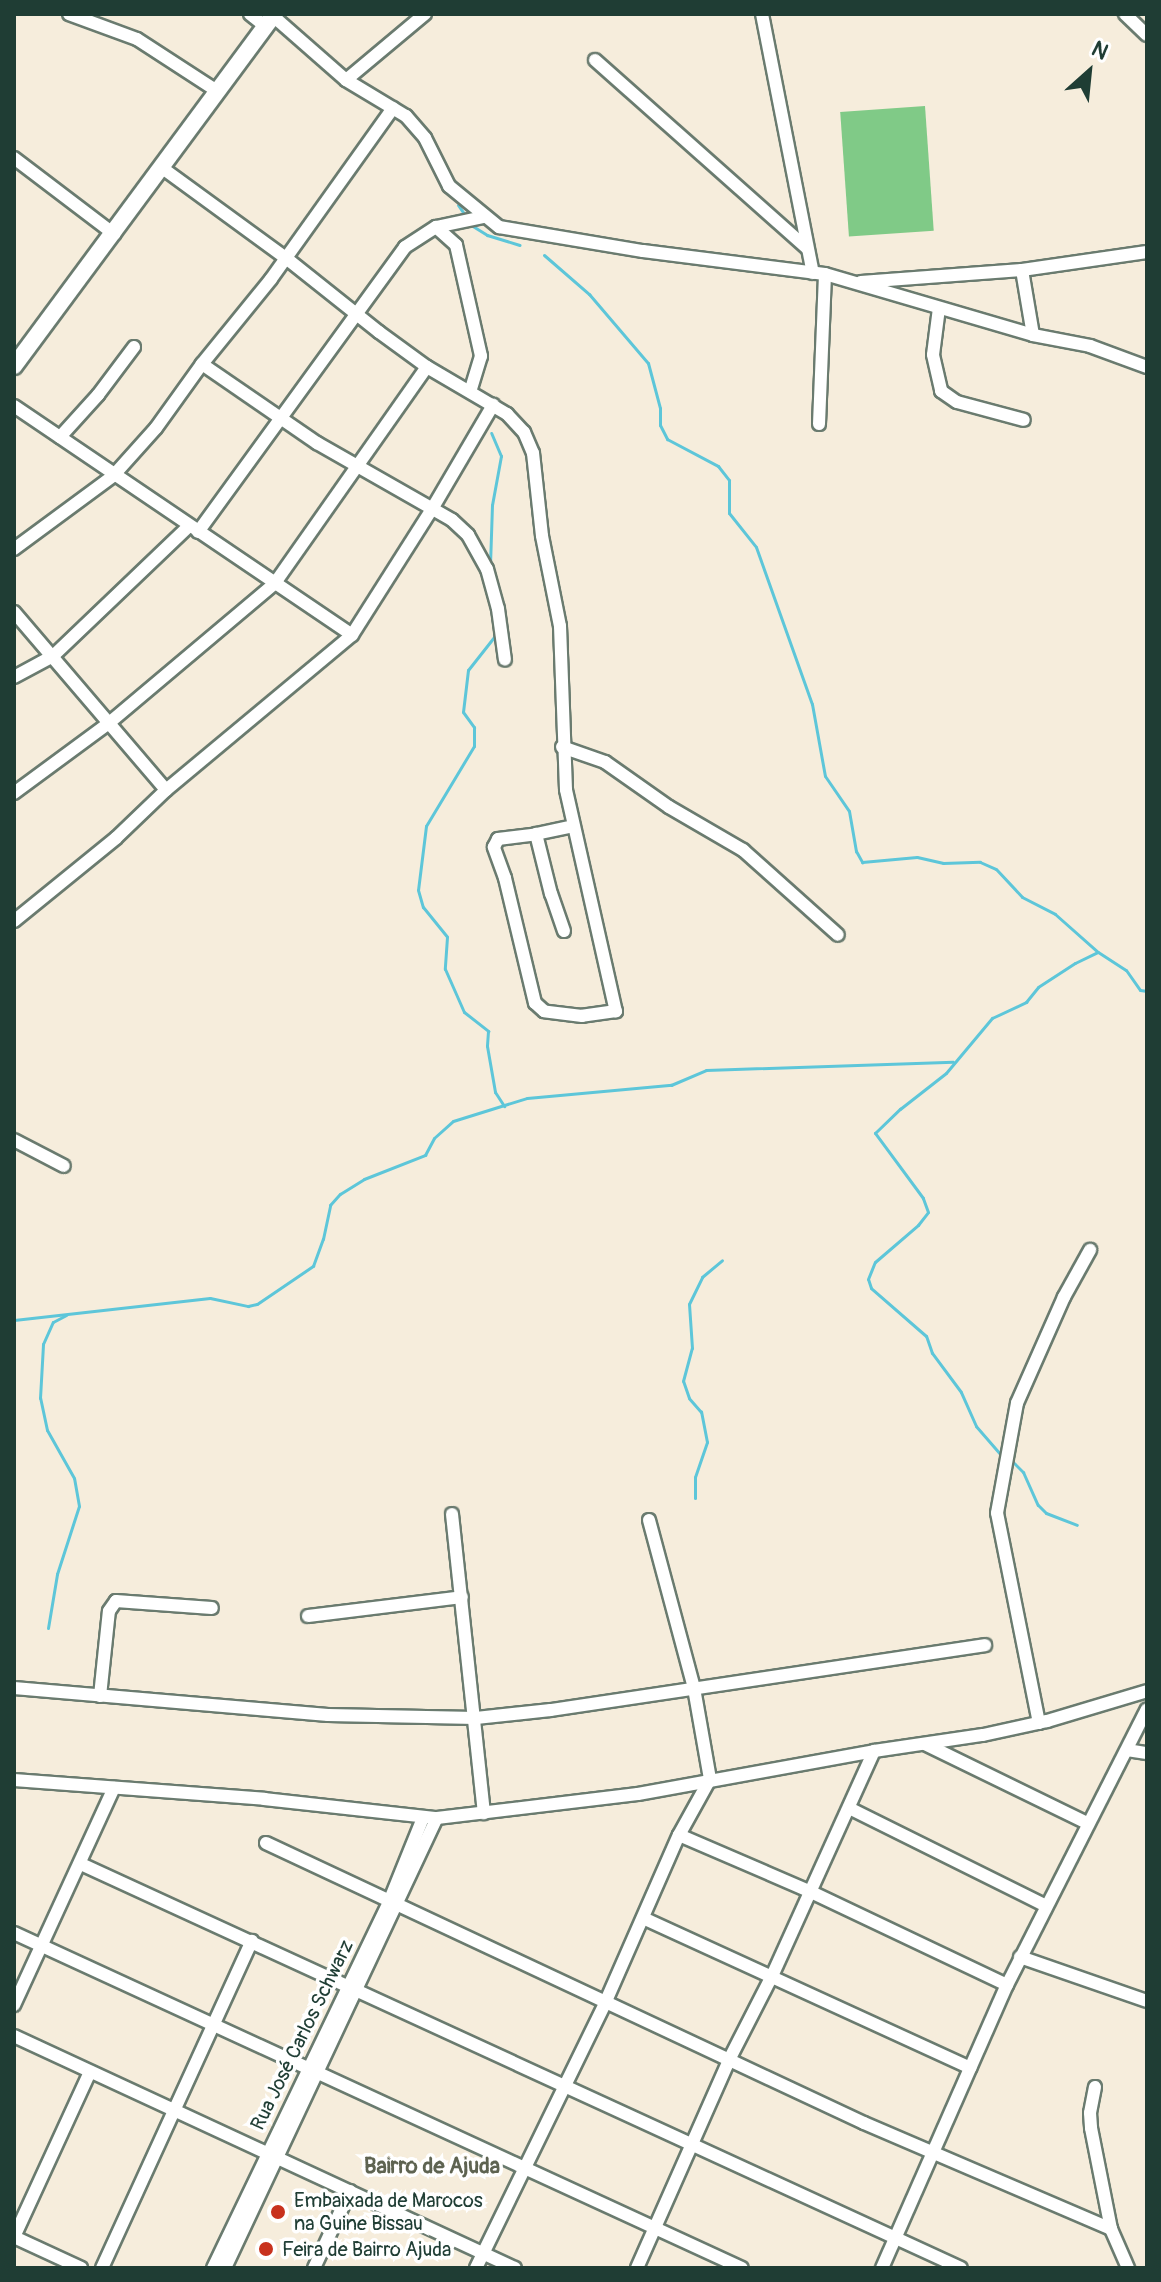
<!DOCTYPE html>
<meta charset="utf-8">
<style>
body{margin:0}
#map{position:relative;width:1161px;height:2282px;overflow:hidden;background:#f6eddc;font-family:Pangolin,sans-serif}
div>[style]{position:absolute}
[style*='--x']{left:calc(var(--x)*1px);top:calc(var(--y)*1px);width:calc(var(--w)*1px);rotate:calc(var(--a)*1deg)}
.green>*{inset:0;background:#80ca87;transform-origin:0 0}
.stream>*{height:3px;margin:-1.5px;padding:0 1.5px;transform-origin:1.5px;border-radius:1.5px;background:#5dc6d9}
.roads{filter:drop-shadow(2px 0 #6a7b6f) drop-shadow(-2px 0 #6a7b6f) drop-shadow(0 2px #6a7b6f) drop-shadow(0 -2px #6a7b6f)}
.minor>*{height:12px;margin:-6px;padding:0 6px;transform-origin:6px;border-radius:6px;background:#fff}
.tertiary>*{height:16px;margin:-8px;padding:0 8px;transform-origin:8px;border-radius:8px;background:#fff}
.dots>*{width:22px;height:22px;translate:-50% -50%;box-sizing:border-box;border:4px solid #fff;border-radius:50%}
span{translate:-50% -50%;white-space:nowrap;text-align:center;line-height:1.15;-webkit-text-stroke:7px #fff;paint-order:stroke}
.street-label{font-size:20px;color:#1f3d34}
.poi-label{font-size:20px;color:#1f3d34}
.left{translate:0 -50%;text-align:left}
.neighbourhood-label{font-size:22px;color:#5e6351;font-weight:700}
.frame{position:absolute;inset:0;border:16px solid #1f3d34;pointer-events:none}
.north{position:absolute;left:1049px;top:32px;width:80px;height:80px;-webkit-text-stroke:6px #fff;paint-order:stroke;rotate:27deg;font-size:22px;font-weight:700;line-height:32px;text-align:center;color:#1f3d34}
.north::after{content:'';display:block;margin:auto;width:28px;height:36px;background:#1f3d34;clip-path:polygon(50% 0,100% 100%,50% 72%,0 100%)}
</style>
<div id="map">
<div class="green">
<i style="left:925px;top:106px;width:125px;height:85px;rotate:86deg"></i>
</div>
<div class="stream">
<i style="--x:458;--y:205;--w:12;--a:55"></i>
<i style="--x:471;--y:225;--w:19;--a:32"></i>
<i style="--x:487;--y:235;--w:34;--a:17"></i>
<i style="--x:544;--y:255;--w:60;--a:40.9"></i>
<i style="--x:589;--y:294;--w:91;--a:49.5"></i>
<i style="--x:648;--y:363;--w:47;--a:75.1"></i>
<i style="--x:660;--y:408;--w:17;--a:90"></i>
<i style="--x:660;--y:425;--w:16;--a:63"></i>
<i style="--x:667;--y:439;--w:58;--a:27.9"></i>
<i style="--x:718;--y:466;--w:18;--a:52"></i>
<i style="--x:729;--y:480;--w:33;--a:90"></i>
<i style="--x:729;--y:513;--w:43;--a:51.5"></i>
<i style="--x:756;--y:547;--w:167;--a:70.4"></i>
<i style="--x:812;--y:704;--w:73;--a:79.8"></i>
<i style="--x:825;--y:776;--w:42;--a:55.6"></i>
<i style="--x:849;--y:811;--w:41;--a:80.1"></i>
<i style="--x:856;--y:851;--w:13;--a:61"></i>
<i style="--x:862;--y:862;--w:55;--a:-5.2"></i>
<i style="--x:917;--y:857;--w:27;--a:13"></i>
<i style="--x:943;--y:863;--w:37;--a:-2"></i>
<i style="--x:980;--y:862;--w:17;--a:24"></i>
<i style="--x:996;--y:869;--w:38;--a:47"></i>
<i style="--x:1022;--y:897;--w:37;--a:27"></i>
<i style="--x:1055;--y:914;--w:57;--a:41.5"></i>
<i style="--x:490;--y:565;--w:60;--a:-88.1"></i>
<i style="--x:492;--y:505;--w:50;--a:-79.6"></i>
<i style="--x:501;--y:456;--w:25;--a:-113"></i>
<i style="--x:495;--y:628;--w:9;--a:96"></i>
<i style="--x:494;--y:637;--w:42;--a:128.2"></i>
<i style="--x:468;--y:670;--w:42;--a:96.8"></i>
<i style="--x:463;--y:712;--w:19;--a:54"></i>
<i style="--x:474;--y:727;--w:19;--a:90"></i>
<i style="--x:474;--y:746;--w:93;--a:121"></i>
<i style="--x:426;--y:826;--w:64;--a:97.1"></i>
<i style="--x:418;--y:890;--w:18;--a:74"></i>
<i style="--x:423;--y:907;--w:38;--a:51"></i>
<i style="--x:447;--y:937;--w:32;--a:94"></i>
<i style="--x:445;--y:969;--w:47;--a:66.2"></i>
<i style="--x:464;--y:1012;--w:31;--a:38"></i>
<i style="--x:488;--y:1031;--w:15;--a:94"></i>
<i style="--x:487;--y:1046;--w:47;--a:80.1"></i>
<i style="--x:495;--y:1092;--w:17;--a:57"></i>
<i style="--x:14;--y:1320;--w:197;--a:-6.4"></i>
<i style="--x:210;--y:1298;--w:39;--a:12"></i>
<i style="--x:248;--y:1306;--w:9;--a:-13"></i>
<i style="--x:257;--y:1304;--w:68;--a:-34.2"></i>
<i style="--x:313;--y:1266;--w:29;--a:-70"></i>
<i style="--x:323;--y:1239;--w:35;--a:-78"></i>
<i style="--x:330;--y:1205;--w:15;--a:-48"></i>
<i style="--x:340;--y:1194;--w:28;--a:-32"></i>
<i style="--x:364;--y:1179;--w:66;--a:-21.5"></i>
<i style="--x:425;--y:1155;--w:19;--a:-62"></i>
<i style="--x:434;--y:1138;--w:25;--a:-42"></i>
<i style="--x:453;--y:1121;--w:77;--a:-17.3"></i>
<i style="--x:527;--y:1098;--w:145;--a:-5.2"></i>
<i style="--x:671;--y:1085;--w:38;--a:-23"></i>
<i style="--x:706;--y:1070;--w:247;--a:-1.9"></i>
<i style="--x:1001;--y:1455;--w:38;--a:-131"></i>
<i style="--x:976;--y:1426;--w:37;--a:-114"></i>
<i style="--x:961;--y:1392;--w:49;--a:-126.6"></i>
<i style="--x:932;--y:1353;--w:18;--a:-109"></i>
<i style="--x:926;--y:1336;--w:73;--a:-138.9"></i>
<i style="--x:871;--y:1288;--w:9;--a:-108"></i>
<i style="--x:868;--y:1279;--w:18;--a:-68"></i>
<i style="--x:875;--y:1262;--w:57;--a:-40.7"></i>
<i style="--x:918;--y:1225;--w:16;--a:-52"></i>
<i style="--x:928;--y:1212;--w:15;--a:-110"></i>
<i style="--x:923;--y:1198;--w:81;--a:-126.4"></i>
<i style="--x:875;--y:1133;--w:35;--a:-44"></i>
<i style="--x:900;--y:1109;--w:58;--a:-38"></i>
<i style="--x:946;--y:1073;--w:72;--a:-50.1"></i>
<i style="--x:992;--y:1018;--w:38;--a:-25"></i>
<i style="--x:1026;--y:1002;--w:19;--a:-51"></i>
<i style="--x:1038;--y:987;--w:44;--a:-33"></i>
<i style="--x:1075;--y:963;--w:25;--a:-26"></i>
<i style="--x:1098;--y:952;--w:33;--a:33"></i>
<i style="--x:1126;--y:970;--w:24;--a:55"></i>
<i style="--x:1140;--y:990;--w:7;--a:8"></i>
<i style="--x:1014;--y:1463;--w:13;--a:45"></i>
<i style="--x:1023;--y:1472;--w:36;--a:66"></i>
<i style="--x:1038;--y:1505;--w:11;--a:45"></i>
<i style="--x:1046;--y:1513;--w:33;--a:21"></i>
<i style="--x:695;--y:1498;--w:21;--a:-90"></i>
<i style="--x:695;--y:1477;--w:37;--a:-71"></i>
<i style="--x:707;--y:1442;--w:31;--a:-101"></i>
<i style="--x:701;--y:1412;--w:18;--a:-131"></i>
<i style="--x:689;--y:1398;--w:18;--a:-109"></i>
<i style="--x:683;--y:1381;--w:34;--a:-75"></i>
<i style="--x:692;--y:1348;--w:44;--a:-93.9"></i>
<i style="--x:689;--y:1304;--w:30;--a:-64"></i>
<i style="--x:702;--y:1277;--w:26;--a:-40"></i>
<i style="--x:48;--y:1628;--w:55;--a:-80.5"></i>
<i style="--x:57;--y:1574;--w:71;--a:-72.1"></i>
<i style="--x:79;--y:1506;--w:28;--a:-100"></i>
<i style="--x:74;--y:1478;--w:55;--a:-119.4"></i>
<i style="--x:47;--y:1430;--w:33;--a:-102"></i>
<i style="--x:40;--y:1398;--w:54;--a:-86.8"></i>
<i style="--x:43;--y:1344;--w:24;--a:-66"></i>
<i style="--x:53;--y:1322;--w:15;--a:-28"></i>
</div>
<div class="roads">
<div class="minor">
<i style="--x:69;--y:14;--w:72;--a:20.2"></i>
<i style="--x:137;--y:39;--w:95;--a:33"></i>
<i style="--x:250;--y:14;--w:19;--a:39"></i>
<i style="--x:762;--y:14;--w:264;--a:78.9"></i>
<i style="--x:1125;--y:14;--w:30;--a:44"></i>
<i style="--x:273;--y:16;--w:97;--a:41.2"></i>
<i style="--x:346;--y:80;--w:70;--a:31"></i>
<i style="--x:406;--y:116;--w:29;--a:49"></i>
<i style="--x:425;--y:138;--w:54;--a:63.4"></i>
<i style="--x:449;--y:186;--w:65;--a:39.4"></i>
<i style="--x:499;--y:227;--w:146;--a:9.5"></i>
<i style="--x:643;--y:251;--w:183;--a:7.2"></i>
<i style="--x:825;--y:274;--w:217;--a:16.3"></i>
<i style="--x:1033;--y:335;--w:58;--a:10.9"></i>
<i style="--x:1090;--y:346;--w:61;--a:20.2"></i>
<i style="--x:595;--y:60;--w:283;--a:41.6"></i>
<i style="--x:346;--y:80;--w:103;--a:-39.9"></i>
<i style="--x:14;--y:158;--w:126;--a:37.2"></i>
<i style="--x:161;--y:167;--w:155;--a:36.1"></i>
<i style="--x:286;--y:258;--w:119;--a:38.5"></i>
<i style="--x:379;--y:332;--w:59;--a:36.1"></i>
<i style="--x:427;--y:367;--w:93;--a:30.4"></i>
<i style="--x:507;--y:414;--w:25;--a:47"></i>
<i style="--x:524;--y:432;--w:23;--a:67"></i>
<i style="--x:533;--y:453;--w:83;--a:83.8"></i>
<i style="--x:542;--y:536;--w:92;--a:78.7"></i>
<i style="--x:560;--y:626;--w:164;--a:87.9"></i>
<i style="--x:566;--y:790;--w:227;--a:77.3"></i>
<i style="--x:616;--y:1011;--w:34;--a:172"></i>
<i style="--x:582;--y:1016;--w:38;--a:-173"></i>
<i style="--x:544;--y:1011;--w:12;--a:-138"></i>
<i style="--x:535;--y:1003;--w:129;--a:-103.5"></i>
<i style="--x:505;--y:878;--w:33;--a:-110"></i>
<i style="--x:494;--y:847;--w:9;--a:-63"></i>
<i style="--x:498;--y:839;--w:38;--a:-7"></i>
<i style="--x:436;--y:227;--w:27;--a:42"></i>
<i style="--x:456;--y:245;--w:114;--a:77.3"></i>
<i style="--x:481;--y:356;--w:37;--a:107"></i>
<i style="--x:1022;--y:270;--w:66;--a:80.4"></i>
<i style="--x:861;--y:282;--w:161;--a:-4.3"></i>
<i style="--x:1022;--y:270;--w:126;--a:-8.2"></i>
<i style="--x:939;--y:308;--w:47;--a:97.3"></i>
<i style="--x:933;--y:355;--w:37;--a:77"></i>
<i style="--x:941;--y:391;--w:19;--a:35"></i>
<i style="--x:957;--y:402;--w:69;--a:15"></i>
<i style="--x:202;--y:364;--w:140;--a:34.5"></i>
<i style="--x:317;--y:443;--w:155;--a:29.7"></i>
<i style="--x:452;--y:520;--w:22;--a:43"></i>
<i style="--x:468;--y:535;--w:39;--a:61"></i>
<i style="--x:487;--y:569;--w:41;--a:74.6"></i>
<i style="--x:498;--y:609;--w:51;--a:82.2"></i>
<i style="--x:14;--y:406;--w:408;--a:34.1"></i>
<i style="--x:819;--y:424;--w:150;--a:-87.7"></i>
<i style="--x:60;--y:437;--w:57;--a:-47.9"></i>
<i style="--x:98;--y:395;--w:60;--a:-53.1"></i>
<i style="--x:198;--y:532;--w:352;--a:-54"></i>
<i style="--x:405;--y:247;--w:37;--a:-33"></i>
<i style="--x:436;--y:227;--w:49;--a:-11.8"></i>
<i style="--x:14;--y:549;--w:123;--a:-36.4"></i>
<i style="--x:113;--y:476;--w:64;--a:-48.1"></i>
<i style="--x:156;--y:428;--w:79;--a:-54.3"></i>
<i style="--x:202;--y:364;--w:109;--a:-50.9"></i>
<i style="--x:271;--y:279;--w:210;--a:-54.5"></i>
<i style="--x:14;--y:612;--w:234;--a:49.5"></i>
<i style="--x:14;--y:677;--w:44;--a:-28.3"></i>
<i style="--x:53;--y:656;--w:188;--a:-43.7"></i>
<i style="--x:562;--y:747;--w:46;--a:19.2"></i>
<i style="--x:605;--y:762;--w:78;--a:35.1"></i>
<i style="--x:669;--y:807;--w:86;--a:30.2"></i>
<i style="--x:743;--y:850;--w:127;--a:41.8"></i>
<i style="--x:14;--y:793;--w:118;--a:-36.4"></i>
<i style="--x:109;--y:723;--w:217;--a:-40.1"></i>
<i style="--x:275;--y:583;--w:264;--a:-54.9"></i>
<i style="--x:14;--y:921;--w:132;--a:-39.1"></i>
<i style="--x:116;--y:838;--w:69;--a:-43.8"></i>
<i style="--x:166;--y:790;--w:242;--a:-39.8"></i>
<i style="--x:352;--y:635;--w:149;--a:-57.6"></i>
<i style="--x:432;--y:509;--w:121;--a:-59.6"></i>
<i style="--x:564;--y:931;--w:39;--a:-109"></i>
<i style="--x:551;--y:894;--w:62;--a:-104"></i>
<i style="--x:536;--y:834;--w:38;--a:-12"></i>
<i style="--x:14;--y:1140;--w:56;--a:27.5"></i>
<i style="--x:452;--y:1514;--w:301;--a:83.9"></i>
<i style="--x:308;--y:1616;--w:155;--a:-7"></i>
<i style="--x:14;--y:1688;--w:315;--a:4.9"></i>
<i style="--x:328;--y:1715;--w:148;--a:1.2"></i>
<i style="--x:476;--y:1718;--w:75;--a:-6.1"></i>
<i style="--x:551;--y:1710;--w:439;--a:-8.5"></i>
<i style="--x:100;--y:1696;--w:85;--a:-84"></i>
<i style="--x:109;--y:1611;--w:12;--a:-55"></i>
<i style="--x:116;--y:1601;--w:96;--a:4.2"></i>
<i style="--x:1039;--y:1723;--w:214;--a:-101.3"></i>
<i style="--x:997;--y:1513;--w:112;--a:-79.7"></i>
<i style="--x:1017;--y:1403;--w:116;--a:-66.1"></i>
<i style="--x:1064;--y:1297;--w:54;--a:-61"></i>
<i style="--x:925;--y:1744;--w:180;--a:26"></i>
<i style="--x:1127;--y:1750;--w:20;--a:9"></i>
<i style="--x:14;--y:1780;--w:251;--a:4.3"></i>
<i style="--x:264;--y:1799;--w:174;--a:6.3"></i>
<i style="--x:437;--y:1818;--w:202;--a:-6.8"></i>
<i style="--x:638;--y:1794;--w:240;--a:-10.3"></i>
<i style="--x:874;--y:1751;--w:110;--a:-8.4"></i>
<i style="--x:983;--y:1735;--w:66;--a:-12.3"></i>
<i style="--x:1047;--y:1721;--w:104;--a:-16.7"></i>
<i style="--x:849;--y:1808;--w:220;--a:26.4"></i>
<i style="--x:679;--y:1835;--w:142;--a:23.3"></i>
<i style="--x:809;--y:1891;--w:219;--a:25.4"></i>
<i style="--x:266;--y:1843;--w:660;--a:25.09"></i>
<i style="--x:864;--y:2123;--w:269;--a:23.2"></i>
<i style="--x:81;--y:1864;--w:968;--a:24.66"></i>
<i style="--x:643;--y:1918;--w:360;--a:24.6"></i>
<i style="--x:14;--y:1933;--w:801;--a:24.71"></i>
<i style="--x:1020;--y:1957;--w:134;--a:19.1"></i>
<i style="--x:14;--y:2005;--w:239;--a:-65.3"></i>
<i style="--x:14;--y:2036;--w:552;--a:24.85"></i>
<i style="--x:1095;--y:2087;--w:26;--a:101"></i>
<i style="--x:1090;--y:2113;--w:15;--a:86"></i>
<i style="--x:1091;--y:2128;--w:103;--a:78.8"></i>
<i style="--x:1111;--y:2229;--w:43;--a:66.4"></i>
<i style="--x:14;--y:2237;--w:182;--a:-65.3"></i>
<i style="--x:14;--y:2237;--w:74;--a:24.8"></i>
<i style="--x:102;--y:2268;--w:360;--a:-65.4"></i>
<i style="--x:213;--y:2268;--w:406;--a:-64.3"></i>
<i style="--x:389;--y:1902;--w:91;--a:-68"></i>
<i style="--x:225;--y:2268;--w:497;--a:-64.8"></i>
<i style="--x:314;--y:2268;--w:85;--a:-64.9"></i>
<i style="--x:476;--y:2268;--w:297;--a:-64"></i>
<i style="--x:606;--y:2001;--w:181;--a:-66.3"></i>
<i style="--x:679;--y:1835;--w:64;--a:-61"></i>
<i style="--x:710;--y:1779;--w:92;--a:-100"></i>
<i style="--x:694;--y:1688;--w:174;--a:-105"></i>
<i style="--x:637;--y:2268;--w:230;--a:-66.1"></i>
<i style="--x:730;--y:2058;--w:92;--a:-62.9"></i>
<i style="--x:772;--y:1976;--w:247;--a:-65.6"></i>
<i style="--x:882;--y:2268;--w:309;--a:-66.2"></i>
<i style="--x:1007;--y:1985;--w:309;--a:-63.1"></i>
</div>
<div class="tertiary">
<i style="--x:14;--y:366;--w:438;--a:-53.5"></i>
</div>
</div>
<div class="dots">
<i style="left:278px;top:2212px;background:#c8321e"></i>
<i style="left:266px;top:2249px;background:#c8321e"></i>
</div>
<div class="street-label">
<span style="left:302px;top:2035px;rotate:-64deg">Rua José Carlos Schwarz</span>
</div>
<div class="poi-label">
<span class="left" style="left:294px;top:2212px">Embaixada de Marocos<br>na Guine Bissau</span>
<span class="left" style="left:282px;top:2249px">Feira de Bairro Ajuda</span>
</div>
<div class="neighbourhood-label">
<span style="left:432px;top:2167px">Bairro de Ajuda</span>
</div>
<div class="frame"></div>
<div class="north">N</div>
</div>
